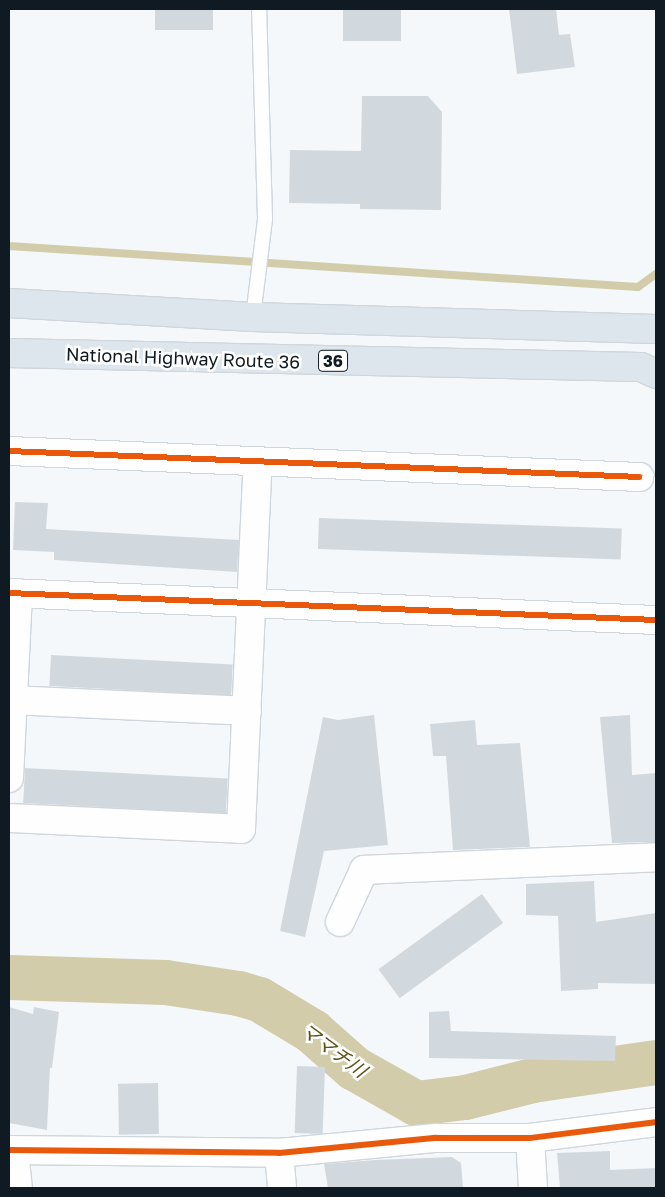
<!DOCTYPE html>
<meta charset="utf-8">
<style>
body{margin:0}
#map{position:relative;width:665px;height:1197px;overflow:hidden;background:#f5f8fb;font-family:"Golos Text","Noto Sans JP",sans-serif}
div>[style]{position:absolute}
[style*='--x']{left:calc(var(--x)*1px);top:calc(var(--y)*1px);width:calc(var(--w)*1px);rotate:calc(var(--a)*1deg)}
.stream>*{height:8px;margin:-4px;padding:0 4px;transform-origin:4px;border-radius:4px;background:#d3ccaa}
.river>*{height:45px;margin:-22.5px;padding:0 22.5px;transform-origin:22.5px;border-radius:22.5px;background:#d3ccaa}
.building>*{inset:0;background:#d2d9de;transform-origin:0 0}
.roads{filter:drop-shadow(1px 0 #cfd6dc) drop-shadow(-1px 0 #cfd6dc) drop-shadow(0 1px #cfd6dc) drop-shadow(0 -1px #cfd6dc)}
.lane>*{height:14px;margin:-7px;padding:0 7px;transform-origin:7px;border-radius:7px;background:#fefefe}
.street>*{height:28px;margin:-14px;padding:0 14px;transform-origin:14px;border-radius:14px;background:#fefefe}
.highway>*{height:28px;margin:-14px;padding:0 14px;transform-origin:14px;border-radius:14px;background:#dee6ed}
.cycleway>*{height:6px;margin:-3px;padding:0 3px;transform-origin:3px;border-radius:3px;background:#e8590c}
span{translate:-50% -50%;white-space:nowrap;text-align:center;line-height:1.15;-webkit-text-stroke:5px #fff;paint-order:stroke}
.shield-label span{padding:1px 4px;background:#fff;border:1px solid;border-radius:4px;-webkit-text-stroke-width:0}
.shield-label{font-size:16px;color:#101a22;font-weight:700}
.street-label{font-size:18px;color:#101a22}
.water-label{font-size:19px;color:#5f5319;font-style:italic}
.frame{position:absolute;inset:0;border:10px solid #101a22;pointer-events:none}
</style>
<div id="map">
<div class="stream">
<i style="--x:9;--y:246;--w:630;--a:3.73"></i>
<i style="--x:638;--y:287;--w:22;--a:-36"></i>
</div>
<div class="river">
<i style="--x:9;--y:977;--w:156;--a:1.8"></i>
<i style="--x:165;--y:982;--w:74;--a:8.6"></i>
<i style="--x:238;--y:993;--w:22;--a:16"></i>
<i style="--x:259;--y:999;--w:62;--a:31.1"></i>
<i style="--x:312;--y:1031;--w:56;--a:41.4"></i>
<i style="--x:354;--y:1068;--w:71;--a:29.4"></i>
<i style="--x:416;--y:1103;--w:49;--a:-7"></i>
<i style="--x:465;--y:1097;--w:69;--a:-14.2"></i>
<i style="--x:532;--y:1080;--w:125;--a:-8.3"></i>
</div>
<div class="building">
<i style="left:155px;top:9px;width:58px;height:21px"></i>
<i style="left:343px;top:9px;width:58px;height:32px"></i>
<i style="clip-path:polygon(509px 9px,556px 9px,559px 35px,570px 34px,575px 67px,517px 74px)"></i>
<i style="clip-path:polygon(362px 96px,428px 96px,442px 112px,441px 210px,360px 209px,360px 204px,289px 203px,290px 150px,361px 151px)"></i>
<i style="clip-path:polygon(15px 502px,48px 503px,46px 529px,239px 540px,237px 572px,54px 560px,54px 552px,13px 550px)"></i>
<i style="left:319px;top:518px;width:303px;height:31px;rotate:2deg"></i>
<i style="left:51px;top:655px;width:182px;height:31px;rotate:3deg"></i>
<i style="clip-path:polygon(374px 715px,388px 845px,324px 851px,305px 937px,280px 931px,323px 717px,338px 720px)"></i>
<i style="clip-path:polygon(630px 715px,632px 775px,656px 773px,656px 842px,612px 843px,600px 717px)"></i>
<i style="clip-path:polygon(475px 720px,477px 745px,520px 743px,530px 847px,453px 850px,446px 756px,433px 756px,430px 724px)"></i>
<i style="left:25px;top:768px;width:203px;height:35px;rotate:3deg"></i>
<i style="clip-path:polygon(594px 881px,596px 922px,656px 913px,656px 984px,598px 983px,598px 989px,561px 991px,558px 916px,526px 915px,526px 884px)"></i>
<i style="left:482px;top:894px;width:36px;height:128px;rotate:54deg"></i>
<i style="clip-path:polygon(9px 1007px,33px 1014px,34px 1007px,59px 1012px,52px 1068px,50px 1068px,47px 1130px,9px 1123px)"></i>
<i style="clip-path:polygon(449px 1011px,451px 1031px,616px 1036px,615px 1061px,429px 1058px,429px 1012px)"></i>
<i style="left:297px;top:1066px;width:28px;height:67px;rotate:2deg"></i>
<i style="left:158px;top:1083px;width:51px;height:40px;rotate:89deg"></i>
<i style="clip-path:polygon(610px 1151px,610px 1170px,656px 1168px,656px 1188px,560px 1188px,557px 1153px)"></i>
<i style="clip-path:polygon(452px 1157px,461px 1163px,463px 1188px,328px 1188px,324px 1164px,375px 1160px)"></i>
</div>
<div class="roads">
<div class="lane">
<i style="--x:253;--y:317;--w:99;--a:-83"></i>
<i style="--x:265;--y:219;--w:210;--a:-91.6"></i>
</div>
<div class="street">
<i style="--x:9;--y:451;--w:631;--a:2.36"></i>
<i style="--x:9;--y:593;--w:648;--a:2.39"></i>
<i style="--x:9;--y:700;--w:238;--a:2.6"></i>
<i style="--x:9;--y:778;--w:185;--a:-87.2"></i>
<i style="--x:9;--y:818;--w:232;--a:2.7"></i>
<i style="--x:241;--y:829;--w:368;--a:-87.4"></i>
<i style="--x:340;--y:922;--w:57;--a:-65.2"></i>
<i style="--x:364;--y:870;--w:292;--a:-2.5"></i>
<i style="--x:530;--y:1138;--w:50;--a:86.6"></i>
<i style="--x:9;--y:1150;--w:270;--a:0.6"></i>
<i style="--x:279;--y:1153;--w:158;--a:-5.5"></i>
<i style="--x:436;--y:1138;--w:94;--a:0"></i>
<i style="--x:530;--y:1138;--w:127;--a:-7.2"></i>
<i style="--x:14;--y:1151;--w:37;--a:84"></i>
<i style="--x:279;--y:1153;--w:35;--a:85"></i>
</div>
<div class="highway">
<i style="--x:9;--y:303;--w:244;--a:3.3"></i>
<i style="--x:253;--y:317;--w:403;--a:1.7"></i>
<i style="--x:9;--y:353;--w:632;--a:1.27"></i>
<i style="--x:641;--y:367;--w:17;--a:25"></i>
</div>
</div>
<div class="cycleway">
<i style="--x:9;--y:451;--w:631;--a:2.36"></i>
<i style="--x:9;--y:593;--w:648;--a:2.39"></i>
<i style="--x:9;--y:1150;--w:270;--a:0.6"></i>
<i style="--x:279;--y:1153;--w:158;--a:-5.5"></i>
<i style="--x:436;--y:1138;--w:94;--a:0"></i>
<i style="--x:530;--y:1138;--w:127;--a:-7.2"></i>
</div>
<div class="shield-label">
<span style="left:333px;top:361px">36</span>
</div>
<div class="street-label">
<span style="left:183px;top:358px;rotate:2deg">National Highway Route 36</span>
</div>
<div class="water-label">
<span style="left:334px;top:1050px;rotate:37deg">ママチ川</span>
</div>
<div class="frame"></div>
</div>
